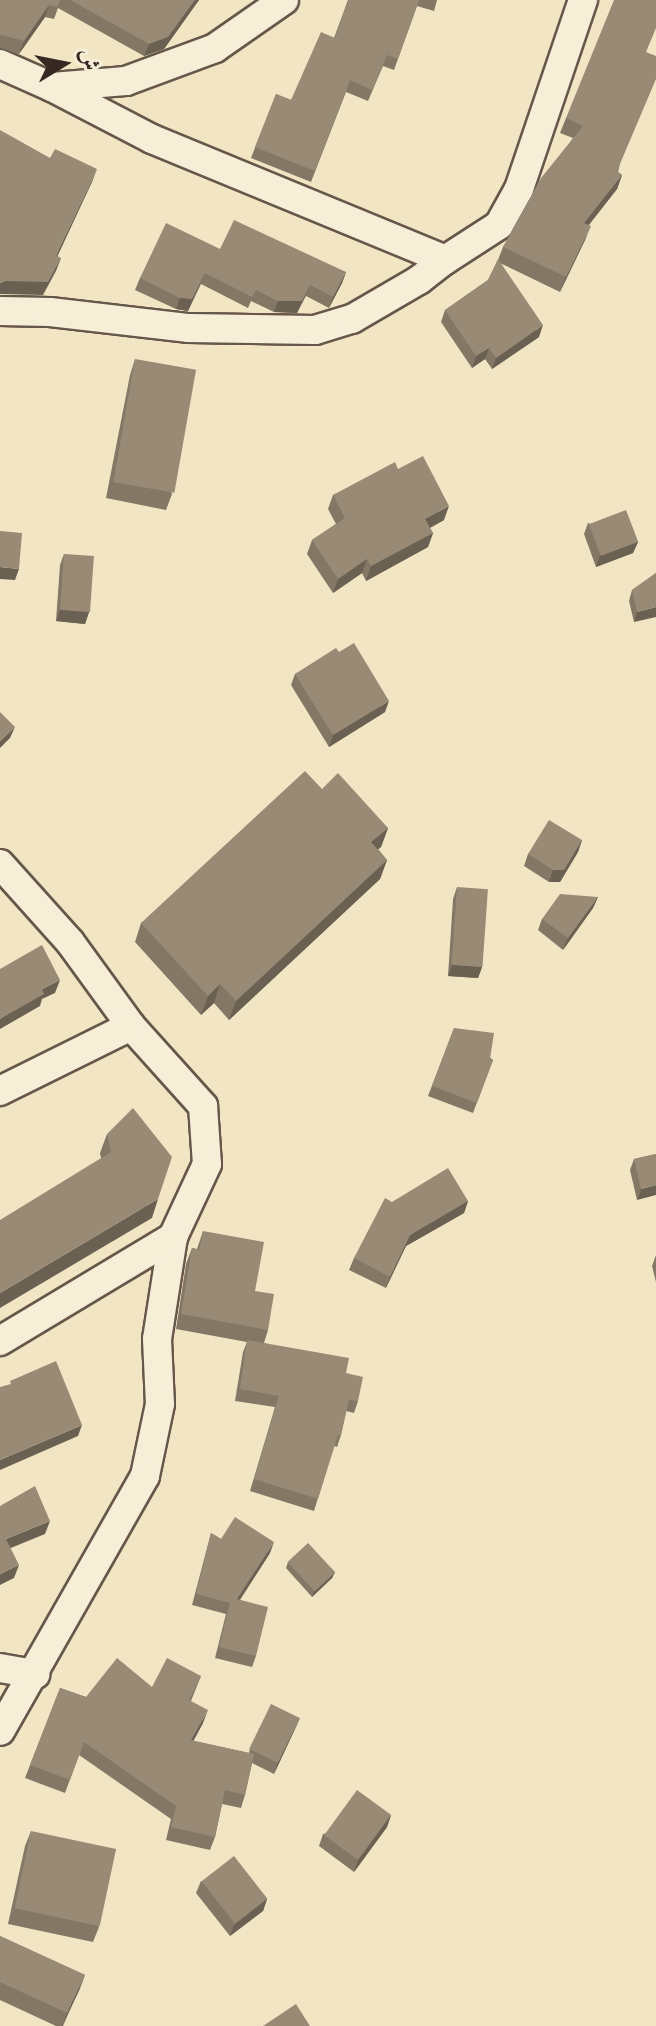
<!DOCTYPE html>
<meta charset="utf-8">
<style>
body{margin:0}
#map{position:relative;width:656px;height:2026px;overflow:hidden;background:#f2e5c3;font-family:Vollkorn,Amiri,serif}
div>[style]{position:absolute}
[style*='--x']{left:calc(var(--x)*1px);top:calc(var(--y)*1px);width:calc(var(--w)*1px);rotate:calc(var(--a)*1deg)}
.roads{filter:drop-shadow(2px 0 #66574a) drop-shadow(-2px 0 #66574a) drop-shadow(0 2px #66574a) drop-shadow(0 -2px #66574a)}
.street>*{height:28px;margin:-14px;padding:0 14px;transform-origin:14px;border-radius:14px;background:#f7eed8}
.wall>*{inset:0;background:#847765}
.shaded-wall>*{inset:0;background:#6b6153}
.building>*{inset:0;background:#998a76;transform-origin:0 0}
span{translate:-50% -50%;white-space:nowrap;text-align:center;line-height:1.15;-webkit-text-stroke:6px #f7eed8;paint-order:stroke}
.north{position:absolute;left:24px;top:24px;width:80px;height:80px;-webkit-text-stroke:6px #f7eed8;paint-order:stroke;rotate:80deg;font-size:22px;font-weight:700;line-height:32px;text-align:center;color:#382822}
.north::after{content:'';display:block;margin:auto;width:28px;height:36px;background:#382822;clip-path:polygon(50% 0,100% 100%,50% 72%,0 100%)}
</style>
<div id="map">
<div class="roads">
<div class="street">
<i style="--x:0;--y:64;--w:57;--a:23.9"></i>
<i style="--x:52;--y:87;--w:74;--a:-4.6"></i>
<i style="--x:126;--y:81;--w:95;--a:-20.3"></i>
<i style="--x:215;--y:48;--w:84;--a:-34.8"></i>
<i style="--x:52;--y:87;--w:113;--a:27.5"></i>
<i style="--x:152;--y:139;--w:317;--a:22.4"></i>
<i style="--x:445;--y:260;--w:64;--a:-32.9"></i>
<i style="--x:499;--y:225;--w:41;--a:-60.9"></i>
<i style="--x:519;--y:189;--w:200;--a:-71.3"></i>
<i style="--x:0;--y:311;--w:50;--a:1.1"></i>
<i style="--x:50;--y:312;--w:140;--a:6.6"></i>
<i style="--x:189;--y:328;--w:126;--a:0.9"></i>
<i style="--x:315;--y:330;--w:39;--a:-17"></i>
<i style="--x:352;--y:319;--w:78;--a:-30.2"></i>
<i style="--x:419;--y:280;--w:33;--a:-38"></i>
<i style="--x:0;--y:864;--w:105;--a:48.1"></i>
<i style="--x:70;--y:942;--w:104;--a:54"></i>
<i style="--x:131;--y:1026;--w:108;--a:48"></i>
<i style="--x:203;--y:1106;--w:58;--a:86.1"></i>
<i style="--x:207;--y:1164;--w:81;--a:115"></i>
<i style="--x:173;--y:1237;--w:103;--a:98.9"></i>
<i style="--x:157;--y:1339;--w:65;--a:87.4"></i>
<i style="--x:160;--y:1404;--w:74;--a:101.8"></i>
<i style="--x:145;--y:1476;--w:293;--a:119.6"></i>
<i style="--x:0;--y:1091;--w:146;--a:-26.4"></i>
<i style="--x:0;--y:1341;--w:202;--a:-31"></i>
<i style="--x:0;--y:1668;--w:36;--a:10"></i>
</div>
</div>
<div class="wall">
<i style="clip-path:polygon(0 0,199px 0,164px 49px,144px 56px,58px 8px,54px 19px,45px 17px,19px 54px,0 48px)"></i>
<i style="clip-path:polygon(348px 0,437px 0,434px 11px,417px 6px,394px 70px,383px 66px,368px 101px,346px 92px,311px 182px,251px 158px,276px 94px,291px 100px,334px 38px)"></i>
<i style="clip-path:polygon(647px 52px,618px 172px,622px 175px,617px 189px,589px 225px,585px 240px,560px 292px,500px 263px,539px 337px,492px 369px,485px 359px,472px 368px,441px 322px,445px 310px,488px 280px,498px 260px,503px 247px,573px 138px,560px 133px,566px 118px)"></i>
<i style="clip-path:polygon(220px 249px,346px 272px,342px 283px,329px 308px,306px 296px,297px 313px,274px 312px,251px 301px,248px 308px,201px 284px,188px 311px,176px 309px,135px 290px,140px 278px)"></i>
<i style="clip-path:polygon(135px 359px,172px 494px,166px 510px,106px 498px,130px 375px)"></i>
<i style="clip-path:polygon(398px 469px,444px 520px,430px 528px,433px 533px,428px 547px,366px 581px,362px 573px,333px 593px,307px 554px,312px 540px,336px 524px,328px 509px,333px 495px)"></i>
<i style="clip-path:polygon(588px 523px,638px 542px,633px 553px,596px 567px,584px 534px)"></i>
<i style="clip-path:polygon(64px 554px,89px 612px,85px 624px,56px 621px,60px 565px)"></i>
<i style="clip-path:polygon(656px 573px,634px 622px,629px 601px,632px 590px)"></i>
<i style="clip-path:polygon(339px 652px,385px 712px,329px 747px,291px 685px,295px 674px)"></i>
<i style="clip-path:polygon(322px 789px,388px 828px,381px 847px,378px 849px,387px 860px,380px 879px,229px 1020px,214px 1003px,201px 1015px,135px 942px,141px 923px)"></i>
<i style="clip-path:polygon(582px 840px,578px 852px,560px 882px,549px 882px,524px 866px,528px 854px)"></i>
<i style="clip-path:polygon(457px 887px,482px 967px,478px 978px,448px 976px,453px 899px)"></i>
<i style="clip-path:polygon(598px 897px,593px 908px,563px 950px,538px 930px,542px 919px)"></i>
<i style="clip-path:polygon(454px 1028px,493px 1060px,473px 1113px,428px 1096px)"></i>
<i style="clip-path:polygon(107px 1134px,152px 1218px,101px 1158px,100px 1153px)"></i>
<i style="clip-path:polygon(656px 1154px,637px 1200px,630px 1170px,634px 1159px)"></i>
<i style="clip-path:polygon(468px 1201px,464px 1213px,406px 1246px,386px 1288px,349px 1270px,354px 1258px,392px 1202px)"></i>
<i style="clip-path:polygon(203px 1231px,268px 1330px,264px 1343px,346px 1373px,358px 1401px,354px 1413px,346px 1411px,341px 1435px,337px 1447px,334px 1446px,314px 1511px,250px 1491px,275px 1407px,235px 1401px,243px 1352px,247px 1342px,176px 1329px,186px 1264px,192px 1248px,197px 1249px)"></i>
<i style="clip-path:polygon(656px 1255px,656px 1282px,652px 1266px)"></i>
<i style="clip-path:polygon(211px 1533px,221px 1539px,270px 1553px,240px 1600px,256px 1656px,252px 1667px,215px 1658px,226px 1614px,192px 1605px)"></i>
<i style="clip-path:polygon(288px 1562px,335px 1572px,332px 1578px,312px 1597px,286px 1568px)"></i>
<i style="clip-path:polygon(201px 1676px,191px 1701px,203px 1723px,193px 1741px,249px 1753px,250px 1749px,300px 1718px,274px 1774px,252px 1763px,245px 1795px,241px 1808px,222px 1804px,215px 1837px,210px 1850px,166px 1840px,171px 1819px,79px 1755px,65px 1793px,25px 1778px,60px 1688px,86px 1697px,152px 1687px)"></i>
<i style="clip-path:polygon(391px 1815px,387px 1827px,354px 1872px,319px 1846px,323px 1834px)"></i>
<i style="clip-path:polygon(31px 1831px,99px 1927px,93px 1942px,8px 1924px,25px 1846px)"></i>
<i style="clip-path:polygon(201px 1881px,267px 1899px,263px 1911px,230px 1936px,196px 1893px)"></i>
<i style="clip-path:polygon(0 1936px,85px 1975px,63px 2026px,56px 2026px,0 2000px)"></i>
</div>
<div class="shaded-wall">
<i style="clip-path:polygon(195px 0,199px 0,164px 49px,144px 56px,149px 44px)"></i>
<i style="clip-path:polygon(49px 5px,45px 17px,19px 54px,24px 41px)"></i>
<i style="clip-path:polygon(97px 169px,92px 182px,52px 268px,56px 255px)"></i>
<i style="clip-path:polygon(622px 175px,617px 189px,579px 237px,584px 223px)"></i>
<i style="clip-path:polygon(591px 226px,585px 240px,560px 292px,566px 277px)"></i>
<i style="clip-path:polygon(61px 258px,56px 271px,43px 295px,0 294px,0 283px)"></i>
<i style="clip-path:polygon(346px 272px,342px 283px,329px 308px,333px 297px)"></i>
<i style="clip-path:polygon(205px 273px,188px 311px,176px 309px,180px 298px)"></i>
<i style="clip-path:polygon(310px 285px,297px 313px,274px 312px,278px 301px)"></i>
<i style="clip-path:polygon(543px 325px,539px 337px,492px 369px,496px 358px)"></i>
<i style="clip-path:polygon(489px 348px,485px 359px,472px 368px,476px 356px)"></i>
<i style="clip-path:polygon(449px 506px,444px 520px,420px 533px,425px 519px)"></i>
<i style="clip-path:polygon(433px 533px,428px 547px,366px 581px,371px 566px)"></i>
<i style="clip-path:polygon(638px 542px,633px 553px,596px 567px,600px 555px)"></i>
<i style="clip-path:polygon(367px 559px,362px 573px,333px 593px,338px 579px)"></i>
<i style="clip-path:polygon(0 567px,19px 569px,15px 580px,0 579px)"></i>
<i style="clip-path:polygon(656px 607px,656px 617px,634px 622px,637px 612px)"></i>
<i style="clip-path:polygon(60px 610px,89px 612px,85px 624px,56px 621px)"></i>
<i style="clip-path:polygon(389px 701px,385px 712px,329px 747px,333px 735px)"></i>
<i style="clip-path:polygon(15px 727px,10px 738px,0 748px,0 741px)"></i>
<i style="clip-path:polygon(388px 828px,381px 847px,364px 861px,371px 842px)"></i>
<i style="clip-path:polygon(582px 840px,578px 852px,560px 882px,549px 882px,553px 870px)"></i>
<i style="clip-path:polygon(387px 860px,380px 879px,229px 1020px,236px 1001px)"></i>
<i style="clip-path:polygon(598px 897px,593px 908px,563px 950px,568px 938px)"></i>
<i style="clip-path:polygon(452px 965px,482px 967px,478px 978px,448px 976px)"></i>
<i style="clip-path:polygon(60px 980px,55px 993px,42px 999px,40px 1006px,0 1029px,0 1019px,42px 989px)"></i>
<i style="clip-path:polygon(220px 984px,214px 1003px,201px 1015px,208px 996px)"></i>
<i style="clip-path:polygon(656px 1185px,656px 1195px,637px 1200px,641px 1189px)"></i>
<i style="clip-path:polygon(158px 1199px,152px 1218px,0 1308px,0 1293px)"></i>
<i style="clip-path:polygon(468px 1201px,464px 1213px,406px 1246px,386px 1288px,390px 1277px,410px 1235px)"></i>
<i style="clip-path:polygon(82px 1425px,78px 1436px,0 1470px,0 1460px)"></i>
<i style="clip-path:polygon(50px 1521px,45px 1534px,1px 1552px,6px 1539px)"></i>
<i style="clip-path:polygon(274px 1542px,270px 1553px,233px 1610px,237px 1599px)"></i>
<i style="clip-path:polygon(19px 1565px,14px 1578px,0 1585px,0 1574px)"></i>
<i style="clip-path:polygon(335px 1572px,332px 1578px,312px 1597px,314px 1591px)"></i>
<i style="clip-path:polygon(208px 1710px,203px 1723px,187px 1753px,191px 1740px)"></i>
<i style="clip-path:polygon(300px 1718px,295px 1729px,274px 1774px,278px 1762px)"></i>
<i style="clip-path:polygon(391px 1815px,387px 1827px,354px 1872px,358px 1860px)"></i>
<i style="clip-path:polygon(267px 1899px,263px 1911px,230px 1936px,234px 1925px)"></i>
<i style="clip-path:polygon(85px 1975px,79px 1991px,62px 2026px,67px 2013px)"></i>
</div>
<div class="building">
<i style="clip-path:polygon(0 0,60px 0,58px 7px,49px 5px,24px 41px,2px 35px,0 36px)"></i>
<i style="clip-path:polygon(70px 0,195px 0,168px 37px,149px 44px)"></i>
<i style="clip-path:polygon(348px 0,419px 0,398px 59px,387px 55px,372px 90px,350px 80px,315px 171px,255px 147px,276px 94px,291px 100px,321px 32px,335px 38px)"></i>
<i style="clip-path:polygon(614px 0,656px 0,656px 28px,646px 52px,656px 56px,656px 79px,617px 171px,622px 175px,584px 223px,591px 226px,566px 277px,503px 247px,541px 178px,583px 126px,566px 118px)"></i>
<i style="clip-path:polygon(0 130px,50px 158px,55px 149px,97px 169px,56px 255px,61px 258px,48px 282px,5px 281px,0 283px)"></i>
<i style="clip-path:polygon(234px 220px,346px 272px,333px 297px,310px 285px,302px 301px,278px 301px,256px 290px,252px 297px,205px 273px,192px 299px,180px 298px,140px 278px,166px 223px,220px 249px)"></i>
<i style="clip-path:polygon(498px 259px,543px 325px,496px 358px,489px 348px,476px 356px,445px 310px,488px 280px)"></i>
<i style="left:135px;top:359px;width:62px;height:125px;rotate:10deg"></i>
<i style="clip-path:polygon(423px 456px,449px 506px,425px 519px,433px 533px,371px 566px,367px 559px,338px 579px,312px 540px,345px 518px,333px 495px,395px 462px,398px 469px)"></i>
<i style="left:626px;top:510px;width:34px;height:40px;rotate:69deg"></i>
<i style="clip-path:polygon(0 531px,22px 533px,19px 569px,0 567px)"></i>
<i style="left:64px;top:554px;width:30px;height:56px;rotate:4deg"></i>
<i style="clip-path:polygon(656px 573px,656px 607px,637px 612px,632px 590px)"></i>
<i style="clip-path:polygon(354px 643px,389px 701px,333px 735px,295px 674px,336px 648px,339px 652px)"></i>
<i style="clip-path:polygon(0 712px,15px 727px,0 741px)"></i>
<i style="clip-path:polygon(305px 771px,322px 789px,338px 773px,388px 828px,371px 842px,387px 860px,236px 1001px,220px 984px,208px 996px,141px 923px)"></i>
<i style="clip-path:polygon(549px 820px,582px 840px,564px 870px,553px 870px,528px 854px)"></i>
<i style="left:457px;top:887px;width:31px;height:78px;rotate:4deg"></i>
<i style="clip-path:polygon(560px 894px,598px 897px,568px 938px,542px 919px)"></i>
<i style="clip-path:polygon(42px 945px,60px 980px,42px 989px,44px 994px,0 1019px,0 969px)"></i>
<i style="clip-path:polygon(454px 1028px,494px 1033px,490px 1059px,493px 1060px,477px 1103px,432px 1086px)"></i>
<i style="clip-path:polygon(133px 1108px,172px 1157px,158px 1199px,0 1293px,0 1220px,111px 1152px,107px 1134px)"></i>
<i style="clip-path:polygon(656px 1154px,656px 1185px,641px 1189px,634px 1159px)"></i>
<i style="clip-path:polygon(448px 1168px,468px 1201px,410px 1235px,390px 1277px,354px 1258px,385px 1198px,392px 1202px)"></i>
<i style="clip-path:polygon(203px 1231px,264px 1242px,255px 1291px,274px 1294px,268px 1330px,181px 1314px,192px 1248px,199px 1250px)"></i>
<i style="clip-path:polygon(247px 1340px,349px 1358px,346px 1373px,363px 1377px,358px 1401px,349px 1400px,341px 1435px,338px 1435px,318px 1499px,254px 1479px,279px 1396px,240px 1389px)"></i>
<i style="clip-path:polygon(56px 1361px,82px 1425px,0 1460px,0 1387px,11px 1384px,10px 1381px)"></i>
<i style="clip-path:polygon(35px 1486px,50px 1521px,6px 1539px,19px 1565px,0 1574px,0 1506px)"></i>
<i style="clip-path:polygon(235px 1517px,274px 1542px,237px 1599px,268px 1607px,256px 1656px,219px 1647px,230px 1603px,196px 1594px,211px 1533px,221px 1539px)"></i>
<i style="left:308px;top:1543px;width:40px;height:28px;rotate:47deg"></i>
<i style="clip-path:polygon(117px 1658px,152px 1687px,167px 1658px,201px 1676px,189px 1700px,208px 1710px,191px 1740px,254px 1754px,245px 1795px,225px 1790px,215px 1837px,171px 1827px,176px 1806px,84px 1742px,70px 1780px,30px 1765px,60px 1688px,86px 1697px)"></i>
<i style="left:271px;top:1704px;width:32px;height:50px;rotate:26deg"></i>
<i style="left:357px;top:1790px;width:42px;height:56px;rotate:36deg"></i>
<i style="left:31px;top:1831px;width:87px;height:79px;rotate:12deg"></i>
<i style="left:234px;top:1856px;width:54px;height:41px;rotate:52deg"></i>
<i style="clip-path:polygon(0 1936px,85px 1975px,67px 2013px,0 1982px)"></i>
<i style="clip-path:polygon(296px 2004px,310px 2026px,263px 2026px)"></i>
</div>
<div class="north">ش</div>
</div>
